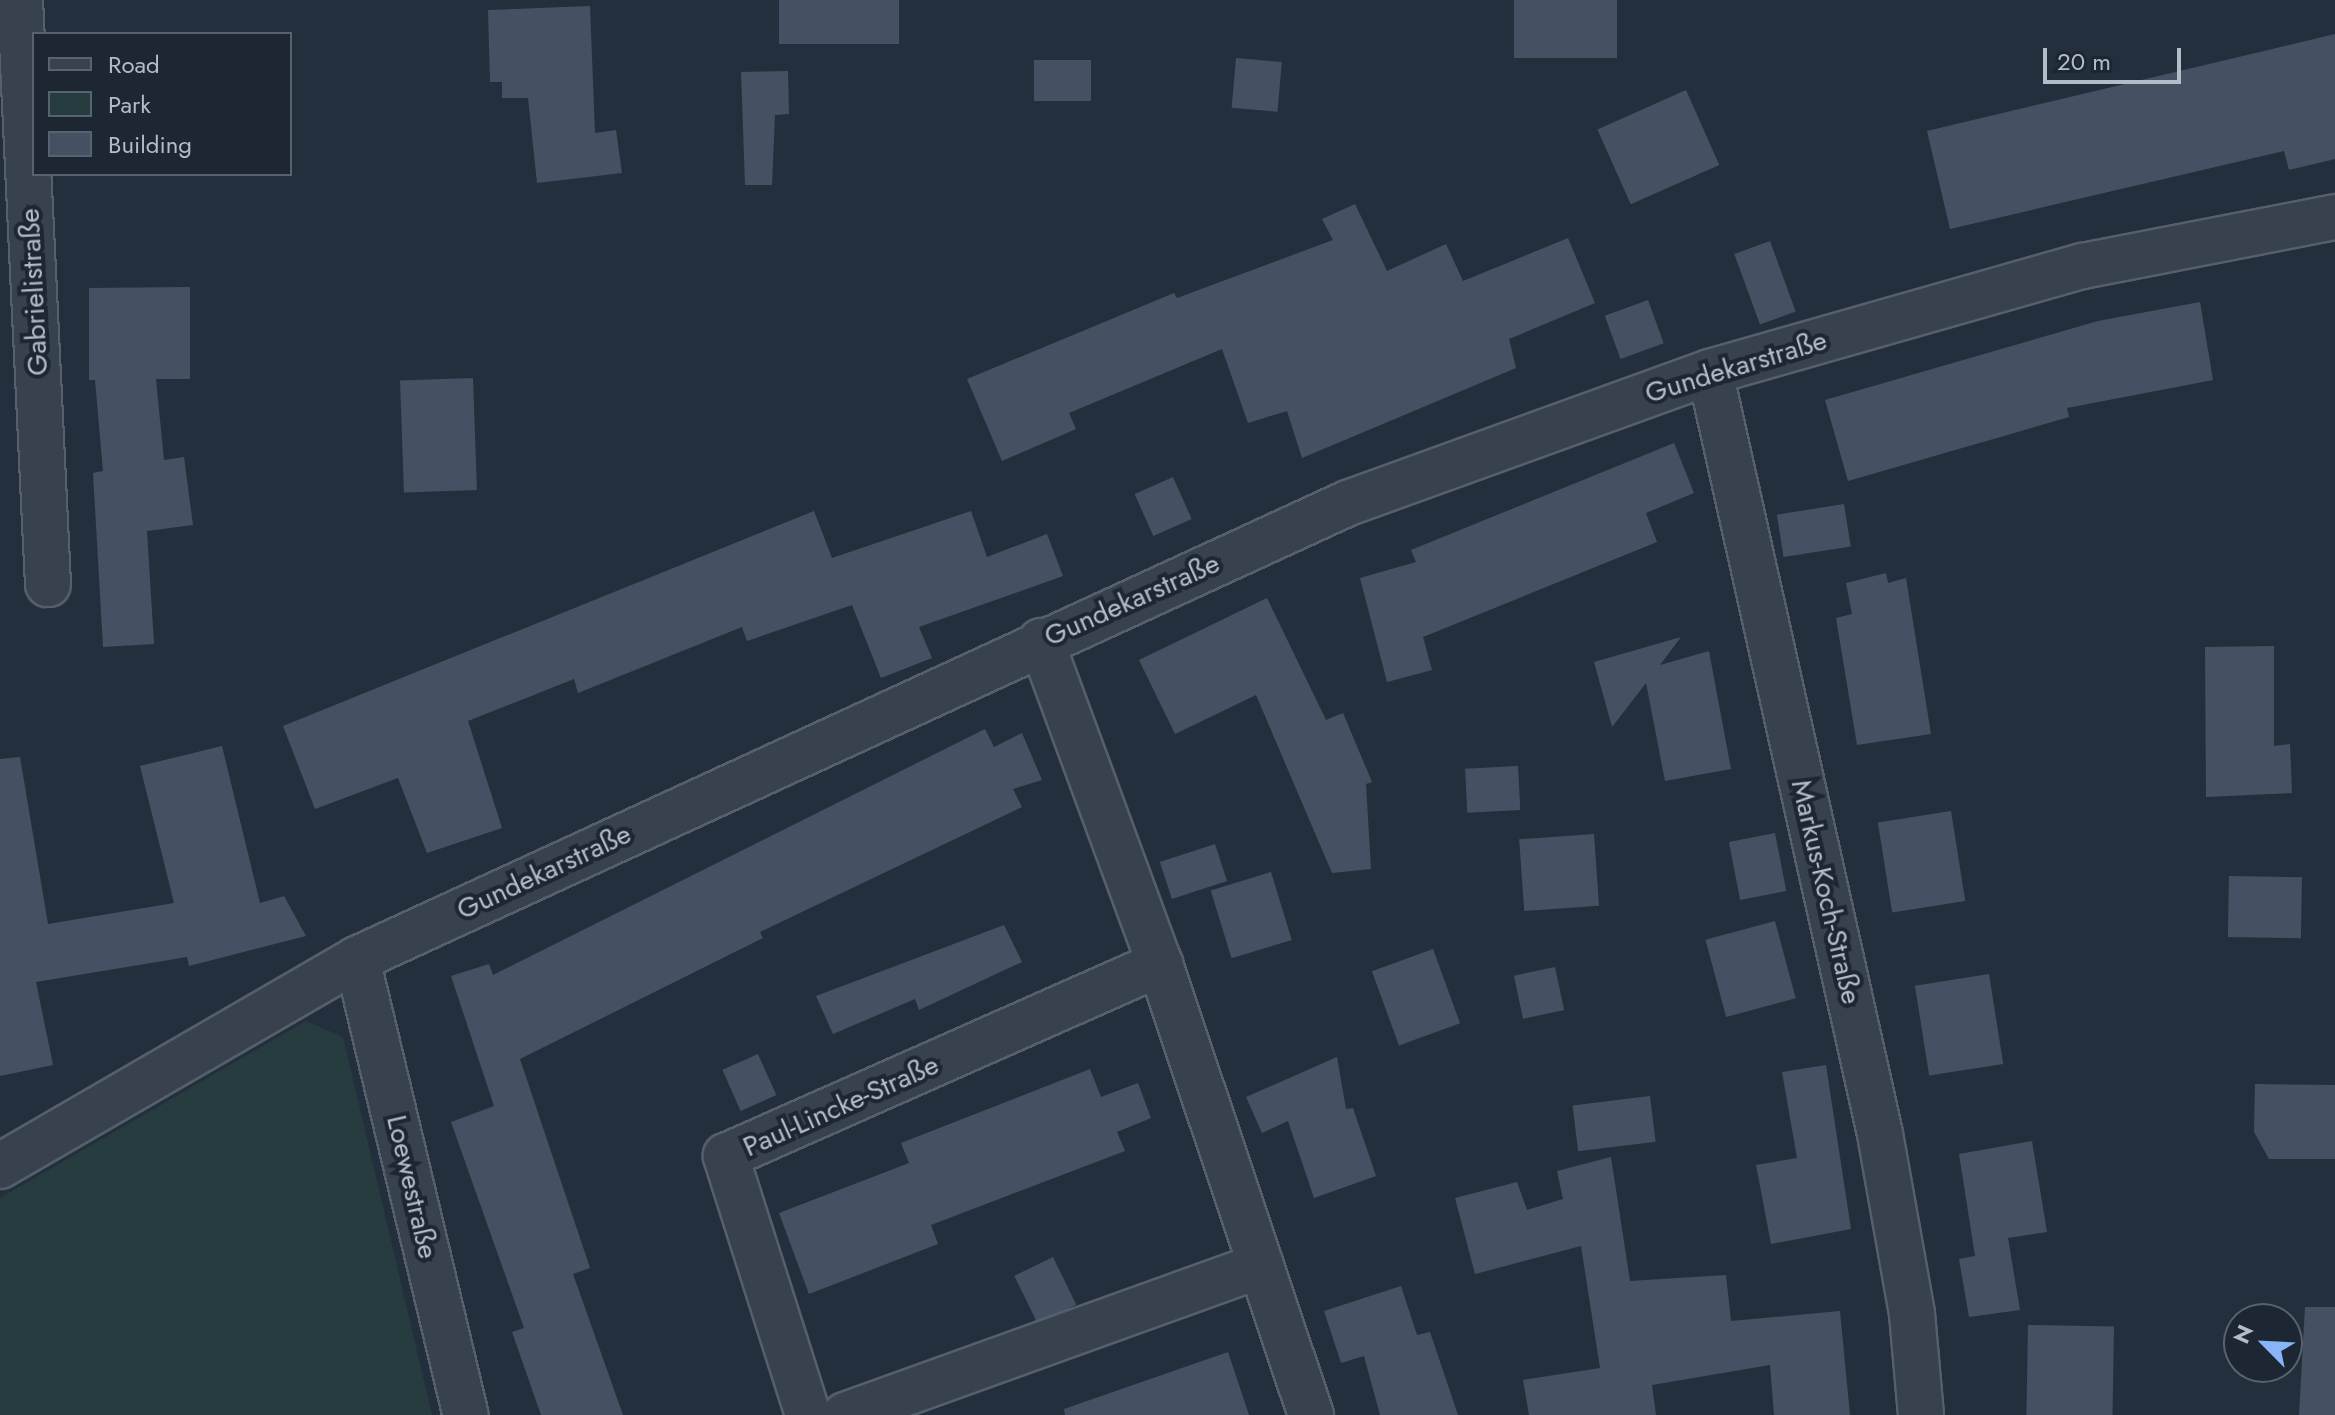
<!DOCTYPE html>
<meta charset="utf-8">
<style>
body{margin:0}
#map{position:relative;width:2335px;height:1415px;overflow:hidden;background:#242f3e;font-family:Jost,sans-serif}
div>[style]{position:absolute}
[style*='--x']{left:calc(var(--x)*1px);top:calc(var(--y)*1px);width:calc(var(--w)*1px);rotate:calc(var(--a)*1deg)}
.green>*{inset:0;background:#263c3f}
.building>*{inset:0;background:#455162;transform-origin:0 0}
.roads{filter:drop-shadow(2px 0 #565f6c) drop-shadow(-2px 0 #565f6c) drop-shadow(0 2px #565f6c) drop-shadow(0 -2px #565f6c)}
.minor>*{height:44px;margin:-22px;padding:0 22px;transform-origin:22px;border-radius:22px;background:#38414e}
span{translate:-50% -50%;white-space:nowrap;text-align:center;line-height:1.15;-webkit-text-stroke:8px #1d2633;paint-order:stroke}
.street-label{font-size:28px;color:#b4bcc9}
.legend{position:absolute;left:32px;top:32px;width:260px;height:144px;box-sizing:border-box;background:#1d2633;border:2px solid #59626f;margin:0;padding:10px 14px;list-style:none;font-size:24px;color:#b4bcc9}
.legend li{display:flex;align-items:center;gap:16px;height:40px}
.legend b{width:40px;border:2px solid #59626f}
.north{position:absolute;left:2223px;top:1303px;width:80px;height:80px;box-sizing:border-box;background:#1d2633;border:2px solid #59626f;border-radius:50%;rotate:294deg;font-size:22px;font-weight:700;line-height:32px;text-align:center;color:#b4bcc9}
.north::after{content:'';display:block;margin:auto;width:28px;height:36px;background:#8ab4f8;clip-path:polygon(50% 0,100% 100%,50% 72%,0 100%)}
.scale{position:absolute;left:2043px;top:48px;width:138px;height:36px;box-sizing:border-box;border:4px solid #b4bcc9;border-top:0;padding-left:10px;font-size:24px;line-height:28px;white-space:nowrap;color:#b4bcc9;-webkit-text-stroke:6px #1d2633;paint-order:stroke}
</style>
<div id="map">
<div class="green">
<i style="clip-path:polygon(306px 1021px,343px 1037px,432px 1415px,0 1415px,0 1198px)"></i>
</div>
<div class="building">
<i style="left:779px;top:0;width:120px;height:44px"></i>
<i style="left:1514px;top:0;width:103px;height:58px"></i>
<i style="clip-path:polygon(590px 6px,595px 133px,616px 130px,622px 173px,537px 183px,528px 98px,502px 98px,502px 82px,490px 82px,488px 10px)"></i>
<i style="clip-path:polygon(2335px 34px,2335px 159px,2289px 170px,2284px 151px,1950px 229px,1927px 131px)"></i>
<i style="left:1236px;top:58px;width:46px;height:50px;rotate:5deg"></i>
<i style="left:1034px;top:60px;width:57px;height:41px"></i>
<i style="clip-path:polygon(788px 71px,789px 114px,775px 115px,772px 185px,745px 185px,741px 72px)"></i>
<i style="left:1686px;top:90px;width:82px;height:97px;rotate:66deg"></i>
<i style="clip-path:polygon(1355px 204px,1387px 271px,1446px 244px,1463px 281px,1568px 238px,1595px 303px,1509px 339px,1516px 368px,1302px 458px,1287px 411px,1248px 423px,1222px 349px,1069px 413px,1076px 429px,1002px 461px,967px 379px,1174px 293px,1177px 298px,1333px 240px,1322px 219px)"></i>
<i style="left:1770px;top:241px;width:75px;height:38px;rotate:70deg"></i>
<i style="clip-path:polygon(190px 287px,190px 379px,156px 379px,164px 460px,184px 457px,193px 525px,147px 531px,154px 644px,103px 647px,93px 473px,103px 471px,95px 380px,89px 380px,89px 288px)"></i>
<i style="left:1648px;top:300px;width:46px;height:46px;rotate:70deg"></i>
<i style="clip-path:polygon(2200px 302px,2213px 380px,2067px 408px,2069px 417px,1848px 481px,1825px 400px,2098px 321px)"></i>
<i style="left:473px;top:378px;width:112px;height:73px;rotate:88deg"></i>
<i style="clip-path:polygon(1674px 443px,1694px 493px,1646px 513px,1657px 542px,1423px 637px,1432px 670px,1387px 682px,1360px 578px,1416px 562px,1411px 550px)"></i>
<i style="left:1173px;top:477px;width:46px;height:42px;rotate:66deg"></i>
<i style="left:1844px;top:504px;width:43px;height:68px;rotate:81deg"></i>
<i style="clip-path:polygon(814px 511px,832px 558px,971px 511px,987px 557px,1047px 534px,1063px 576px,919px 627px,932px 658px,881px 678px,852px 605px,747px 641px,742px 627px,578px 693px,574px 679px,468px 721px,502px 828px,427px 853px,398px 778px,315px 809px,283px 726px)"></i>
<i style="clip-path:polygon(1886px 573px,1888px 583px,1906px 578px,1931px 734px,1857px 745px,1836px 618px,1852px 614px,1846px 583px)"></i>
<i style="clip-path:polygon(1267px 598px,1326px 720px,1343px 713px,1372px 782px,1366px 784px,1371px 869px,1332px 873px,1256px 695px,1175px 734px,1139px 660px)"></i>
<i style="clip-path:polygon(1681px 637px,1660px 665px,1709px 651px,1731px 769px,1665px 781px,1646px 683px,1612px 727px,1594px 662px)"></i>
<i style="clip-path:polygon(2274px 646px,2274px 746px,2290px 744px,2292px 793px,2206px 797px,2205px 647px)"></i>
<i style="clip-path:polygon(985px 729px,994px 747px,1022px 733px,1042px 780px,1013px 789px,1022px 807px,760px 932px,763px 938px,520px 1059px,590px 1268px,573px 1274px,623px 1415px,541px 1415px,512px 1332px,524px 1328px,451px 1122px,494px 1106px,451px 976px,489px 964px,493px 975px)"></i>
<i style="clip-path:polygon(222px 746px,260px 903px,284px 896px,306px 936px,189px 966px,187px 957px,36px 982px,53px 1065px,0 1076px,0 759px,20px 757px,48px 924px,174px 903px,140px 766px)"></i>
<i style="left:1518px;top:766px;width:44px;height:53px;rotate:87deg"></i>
<i style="left:1951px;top:811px;width:91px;height:74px;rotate:81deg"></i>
<i style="left:1775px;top:833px;width:59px;height:47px;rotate:79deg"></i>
<i style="left:1594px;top:834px;width:72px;height:75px;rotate:86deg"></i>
<i style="left:1215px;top:844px;width:39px;height:58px;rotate:72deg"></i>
<i style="left:1271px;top:872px;width:71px;height:63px;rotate:73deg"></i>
<i style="left:2229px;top:876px;width:73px;height:61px;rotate:1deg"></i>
<i style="left:1775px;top:921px;width:80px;height:72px;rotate:75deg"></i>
<i style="clip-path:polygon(1004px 925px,1022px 962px,919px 1010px,915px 999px,833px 1034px,816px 996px)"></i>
<i style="left:1433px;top:949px;width:79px;height:65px;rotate:70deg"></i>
<i style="left:1555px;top:967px;width:44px;height:42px;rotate:78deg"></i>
<i style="left:1989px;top:974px;width:91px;height:75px;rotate:81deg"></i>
<i style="left:758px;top:1054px;width:45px;height:39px;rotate:66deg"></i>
<i style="clip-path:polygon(1337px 1057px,1346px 1109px,1353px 1108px,1376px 1176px,1314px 1198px,1288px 1121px,1262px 1133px,1246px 1097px)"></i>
<i style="clip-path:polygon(1826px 1065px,1851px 1229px,1771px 1244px,1756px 1165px,1797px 1158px,1782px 1072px)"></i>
<i style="clip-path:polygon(1090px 1069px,1101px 1097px,1138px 1083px,1151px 1118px,1117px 1132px,1125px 1151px,931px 1225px,938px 1244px,809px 1294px,779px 1213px,909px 1163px,901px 1143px)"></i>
<i style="clip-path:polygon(2255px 1084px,2335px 1085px,2335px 1159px,2269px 1159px,2254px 1132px)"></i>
<i style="left:1650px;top:1096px;width:46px;height:78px;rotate:83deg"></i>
<i style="clip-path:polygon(2032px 1141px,2047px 1232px,2008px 1238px,2020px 1310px,1969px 1317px,1959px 1259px,1975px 1256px,1959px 1154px)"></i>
<i style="clip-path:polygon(1611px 1157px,1630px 1281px,1726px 1275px,1731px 1321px,1840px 1311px,1850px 1415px,1774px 1415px,1770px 1365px,1652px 1385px,1656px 1415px,1529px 1415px,1523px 1380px,1600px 1368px,1581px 1246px,1475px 1274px,1455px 1198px,1517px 1182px,1527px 1210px,1563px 1199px,1557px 1171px)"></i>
<i style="left:1053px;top:1257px;width:53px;height:43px;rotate:64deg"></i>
<i style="clip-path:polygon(1401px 1286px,1417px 1335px,1430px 1332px,1458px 1415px,1380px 1415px,1364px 1356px,1341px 1363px,1324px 1311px)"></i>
<i style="clip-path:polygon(2305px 1307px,2335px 1307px,2335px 1415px,2299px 1415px)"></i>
<i style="left:2028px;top:1325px;width:86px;height:90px;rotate:1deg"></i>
<i style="clip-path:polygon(1228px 1352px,1249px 1415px,1065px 1415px,1064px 1409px)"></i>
</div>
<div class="roads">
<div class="minor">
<i style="--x:20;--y:0;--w:585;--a:87.26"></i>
<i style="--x:1710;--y:372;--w:781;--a:77.42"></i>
<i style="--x:1880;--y:1134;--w:183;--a:79.9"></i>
<i style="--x:1912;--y:1314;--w:101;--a:84.9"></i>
<i style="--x:1041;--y:641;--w:344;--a:69.8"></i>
<i style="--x:1160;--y:964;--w:476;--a:71.5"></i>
<i style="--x:357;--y:959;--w:469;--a:76.6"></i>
<i style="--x:0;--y:1166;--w:413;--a:-30.1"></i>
<i style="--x:357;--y:959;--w:1091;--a:-24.71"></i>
<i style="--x:1348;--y:503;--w:385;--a:-19.9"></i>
<i style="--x:1710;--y:372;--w:388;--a:-15.9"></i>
<i style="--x:2083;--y:266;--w:257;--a:-11"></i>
<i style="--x:808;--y:1415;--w:272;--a:-107.6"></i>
<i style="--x:726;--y:1156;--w:475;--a:-23.9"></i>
<i style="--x:845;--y:1415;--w:442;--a:-19.8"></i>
</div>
</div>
<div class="street-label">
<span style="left:34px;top:292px;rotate:-93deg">Gabrielistraße</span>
<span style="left:1736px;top:367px;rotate:-17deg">Gundekarstraße</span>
<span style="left:1132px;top:600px;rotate:-24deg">Gundekarstraße</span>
<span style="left:544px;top:872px;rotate:-25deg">Gundekarstraße</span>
<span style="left:1826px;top:892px;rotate:77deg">Markus-Koch-Straße</span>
<span style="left:841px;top:1106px;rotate:-24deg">Paul-Lincke-Straße</span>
<span style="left:412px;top:1187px;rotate:77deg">Loewestraße</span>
</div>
<ul class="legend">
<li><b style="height:10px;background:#38414e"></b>Road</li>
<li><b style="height:22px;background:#263c3f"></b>Park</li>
<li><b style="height:22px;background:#455162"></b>Building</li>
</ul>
<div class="north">N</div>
<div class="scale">20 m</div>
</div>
